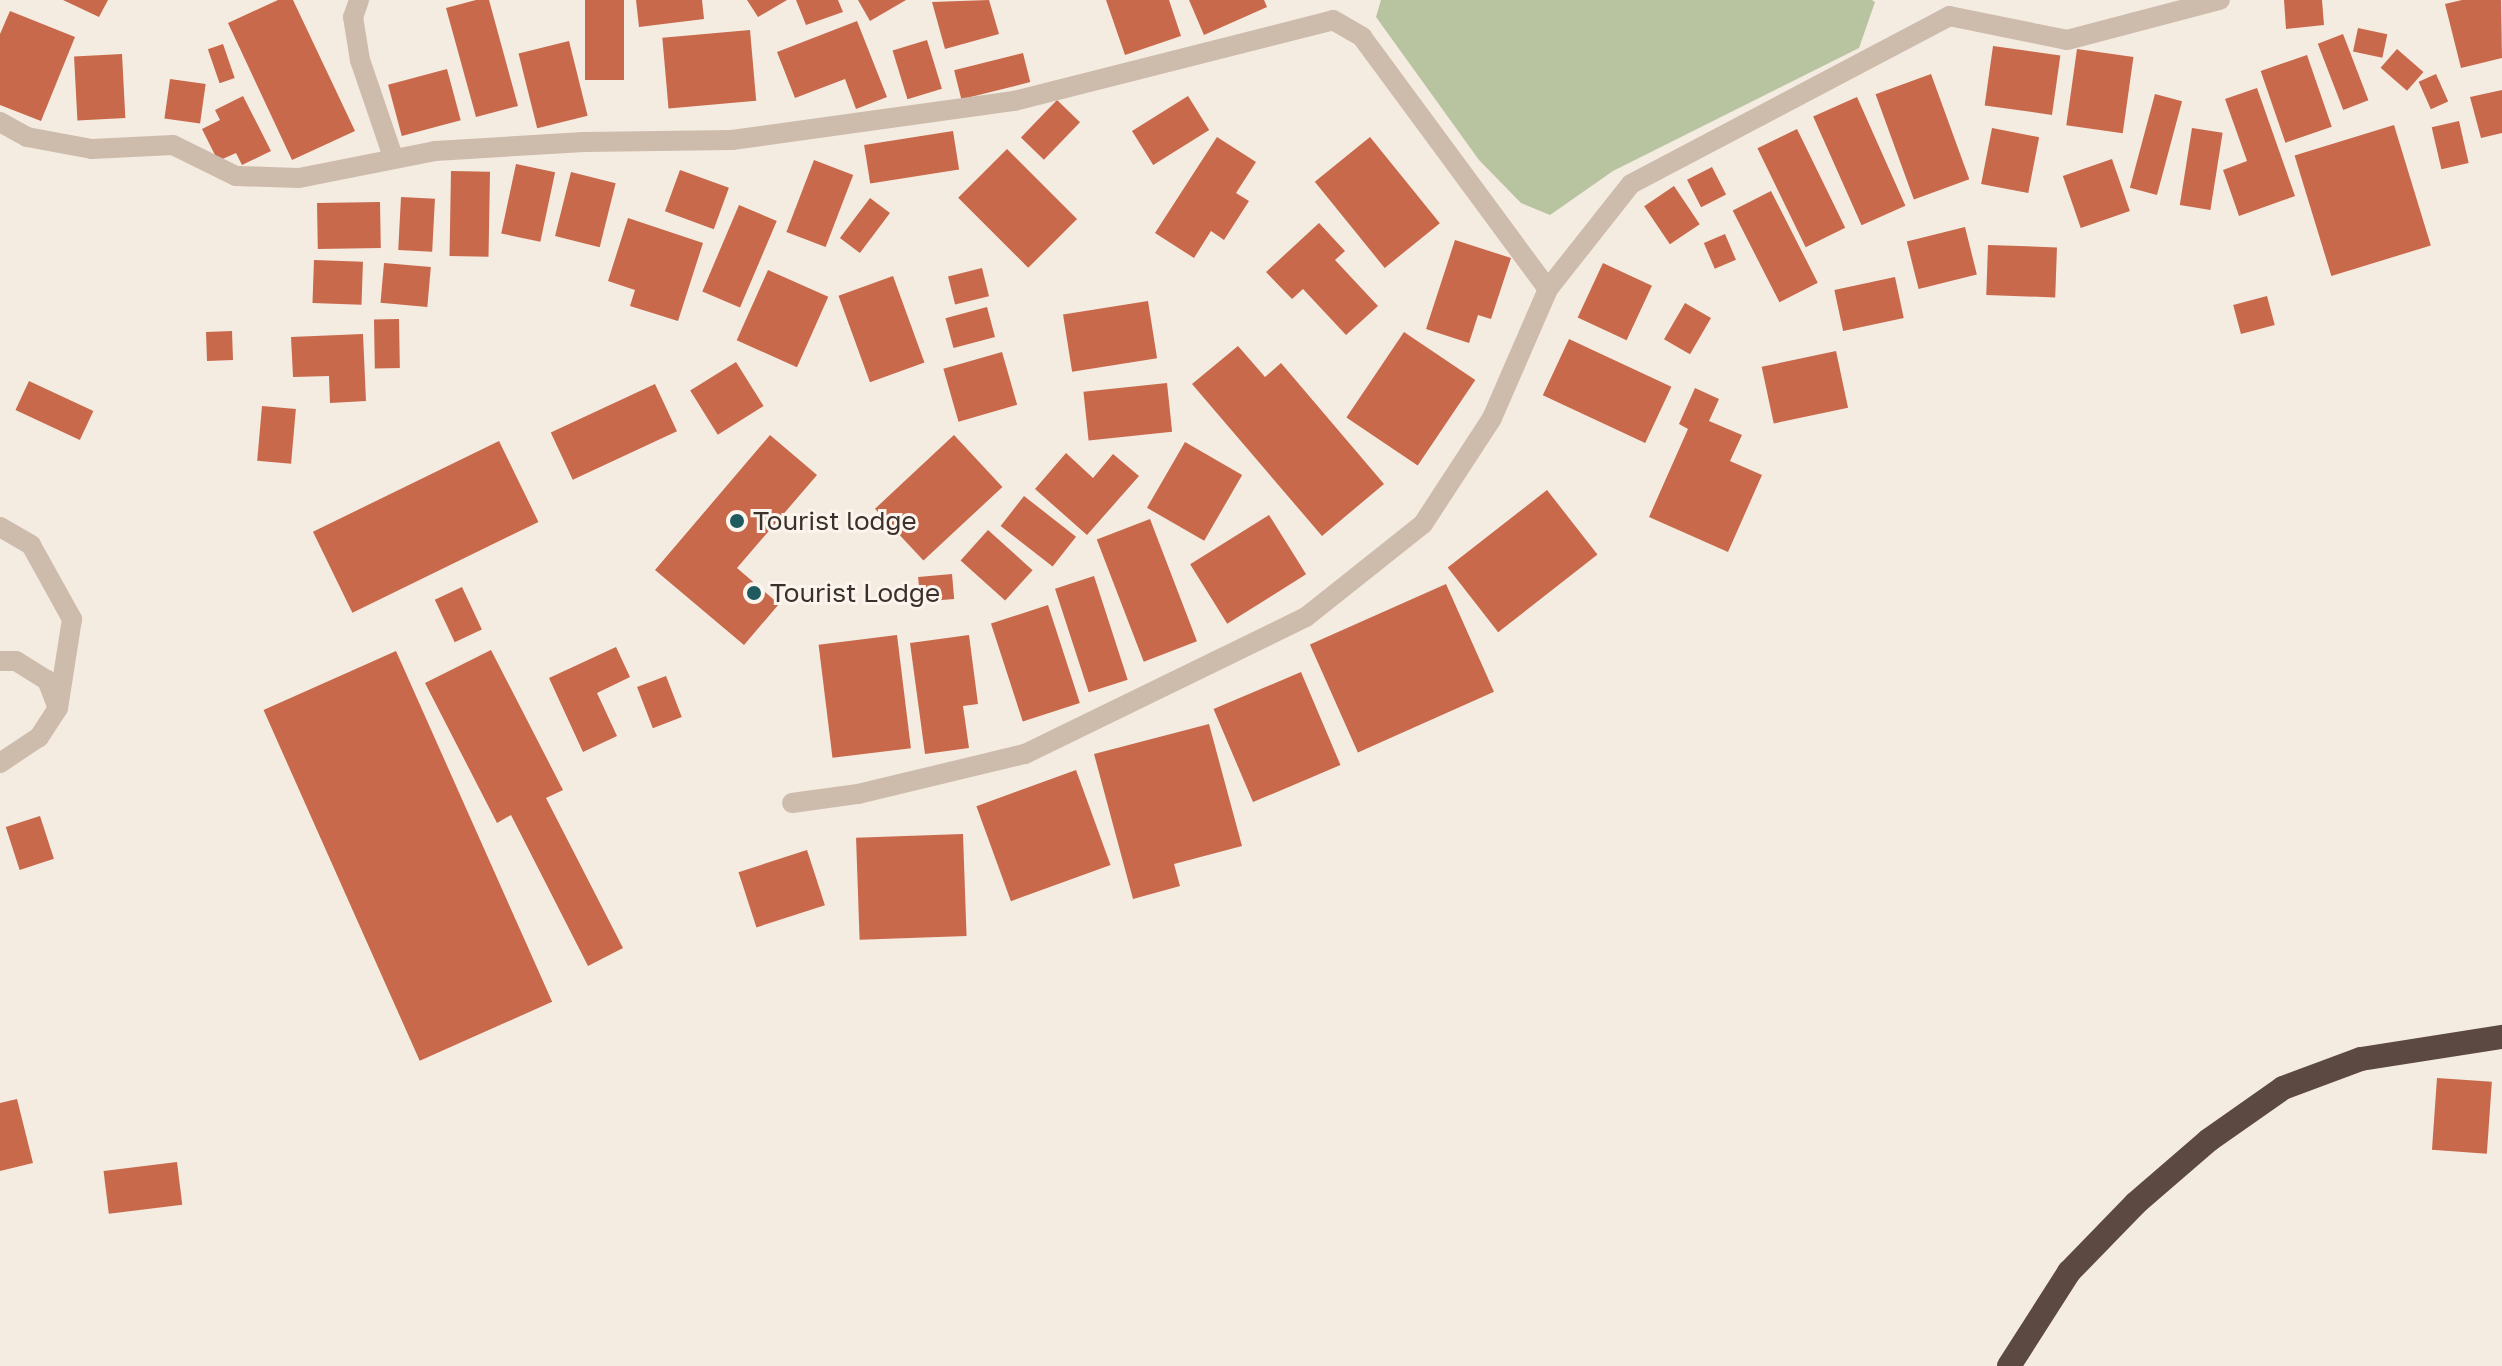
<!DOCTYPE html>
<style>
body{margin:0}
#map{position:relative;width:2502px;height:1366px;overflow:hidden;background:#f4ebe1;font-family:"Golos Text",sans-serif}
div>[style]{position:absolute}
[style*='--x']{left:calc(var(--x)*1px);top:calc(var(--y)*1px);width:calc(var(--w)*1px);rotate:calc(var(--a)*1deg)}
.green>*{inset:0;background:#b8c4a0}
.building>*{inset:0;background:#c8694b;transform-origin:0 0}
.street>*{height:20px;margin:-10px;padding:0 10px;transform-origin:10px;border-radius:10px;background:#cdbbac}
.highway>*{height:24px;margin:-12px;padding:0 12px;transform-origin:12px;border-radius:12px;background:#5c4a42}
.dots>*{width:22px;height:22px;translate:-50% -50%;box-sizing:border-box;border:4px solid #fbf5ee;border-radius:50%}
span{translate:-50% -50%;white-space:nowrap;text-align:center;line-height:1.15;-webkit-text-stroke:6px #fbf5ee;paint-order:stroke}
.poi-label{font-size:26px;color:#3b302b}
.left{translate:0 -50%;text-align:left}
</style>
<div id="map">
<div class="green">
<i style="clip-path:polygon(1381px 0,1872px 0,1875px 2px,1859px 48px,1613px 171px,1550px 215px,1521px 203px,1479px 160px,1376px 17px)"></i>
</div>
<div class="building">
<i style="clip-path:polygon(63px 0,108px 0,99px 17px)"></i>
<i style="clip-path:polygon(278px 0,293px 0,355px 131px,292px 160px,228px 23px)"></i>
<i style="clip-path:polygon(476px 0,489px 0,518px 106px,476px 117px,446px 8px)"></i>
<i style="left:585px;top:0;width:39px;height:80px"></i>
<i style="clip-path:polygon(636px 0,702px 0,704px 19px,639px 27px)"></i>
<i style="clip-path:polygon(747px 0,787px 0,758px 17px)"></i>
<i style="clip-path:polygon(796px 0,838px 0,843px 12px,806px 25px)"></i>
<i style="clip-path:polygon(858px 0,906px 0,870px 21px)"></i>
<i style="clip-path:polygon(989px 0,999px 34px,945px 49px,932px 2px)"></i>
<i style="clip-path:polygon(1106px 0,1169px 0,1181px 36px,1125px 55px)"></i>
<i style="clip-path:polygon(1189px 0,1264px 0,1267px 7px,1204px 35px)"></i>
<i style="clip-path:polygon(2284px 0,2322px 0,2324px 25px,2286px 29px)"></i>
<i style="clip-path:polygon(2462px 0,2501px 0,2502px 58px,2461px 68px,2445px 4px)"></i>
<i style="clip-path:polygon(10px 11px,75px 37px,41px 121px,0 105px,0 34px)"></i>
<i style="clip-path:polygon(857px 21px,887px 97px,856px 109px,845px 79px,795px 98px,777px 52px)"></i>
<i style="left:2358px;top:28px;width:30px;height:24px;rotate:12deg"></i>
<i style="left:750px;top:30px;width:71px;height:88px;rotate:85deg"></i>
<i style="left:2343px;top:34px;width:71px;height:27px;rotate:69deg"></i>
<i style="left:927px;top:40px;width:51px;height:36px;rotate:73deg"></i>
<i style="left:569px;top:41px;width:77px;height:52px;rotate:76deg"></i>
<i style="left:223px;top:44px;width:36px;height:16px;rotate:71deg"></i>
<i style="left:1993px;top:46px;width:68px;height:60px;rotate:8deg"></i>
<i style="left:2077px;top:49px;width:57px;height:77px;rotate:8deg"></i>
<i style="left:2397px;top:49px;width:35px;height:25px;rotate:41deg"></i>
<i style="left:1023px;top:53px;width:30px;height:71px;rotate:76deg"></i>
<i style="left:122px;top:54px;width:64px;height:48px;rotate:87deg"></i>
<i style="left:2307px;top:55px;width:76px;height:49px;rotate:71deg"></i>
<i style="left:447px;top:69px;width:53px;height:61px;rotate:75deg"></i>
<i style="left:1931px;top:74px;width:112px;height:59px;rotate:70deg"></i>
<i style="left:2436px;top:74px;width:30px;height:19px;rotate:66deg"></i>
<i style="left:170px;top:79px;width:36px;height:40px;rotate:8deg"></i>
<i style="clip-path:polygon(2257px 88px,2295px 196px,2239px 216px,2223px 170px,2247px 161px,2225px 99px)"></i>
<i style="clip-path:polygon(2502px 90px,2502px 133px,2481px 138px,2470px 97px)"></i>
<i style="left:2155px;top:94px;width:28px;height:97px;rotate:15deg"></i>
<i style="clip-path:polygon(243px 96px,271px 151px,242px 165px,236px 153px,218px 161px,202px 129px,220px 120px,215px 110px)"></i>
<i style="left:1188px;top:96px;width:40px;height:66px;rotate:58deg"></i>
<i style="left:1857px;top:97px;width:119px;height:48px;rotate:66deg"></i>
<i style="left:1057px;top:100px;width:32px;height:52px;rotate:44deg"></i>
<i style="left:2459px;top:121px;width:43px;height:28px;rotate:77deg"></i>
<i style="left:2394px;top:125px;width:126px;height:104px;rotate:73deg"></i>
<i style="left:1992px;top:128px;width:48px;height:57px;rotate:11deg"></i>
<i style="left:2192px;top:128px;width:31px;height:78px;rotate:9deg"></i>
<i style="left:1797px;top:129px;width:110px;height:44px;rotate:64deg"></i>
<i style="left:953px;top:131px;width:39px;height:90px;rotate:81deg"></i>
<i style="clip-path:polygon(1217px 137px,1256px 162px,1236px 193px,1249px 201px,1224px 240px,1211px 231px,1194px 258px,1155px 233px)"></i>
<i style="left:1370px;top:137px;width:111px;height:71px;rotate:51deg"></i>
<i style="left:1007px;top:149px;width:99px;height:69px;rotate:45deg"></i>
<i style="left:2112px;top:159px;width:55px;height:52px;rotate:71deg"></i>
<i style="left:814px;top:160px;width:42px;height:77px;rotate:21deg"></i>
<i style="left:516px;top:164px;width:40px;height:71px;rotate:12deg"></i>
<i style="left:1712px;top:167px;width:31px;height:28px;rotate:63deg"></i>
<i style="left:680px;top:170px;width:52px;height:44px;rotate:20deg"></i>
<i style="left:451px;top:171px;width:39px;height:85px;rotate:1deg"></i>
<i style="left:571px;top:172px;width:46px;height:66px;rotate:14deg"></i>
<i style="left:1674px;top:186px;width:46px;height:36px;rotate:56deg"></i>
<i style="left:1771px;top:191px;width:103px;height:43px;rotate:63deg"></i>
<i style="left:401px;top:197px;width:34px;height:53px;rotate:3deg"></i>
<i style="left:870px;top:198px;width:25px;height:50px;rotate:37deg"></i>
<i style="left:380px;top:202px;width:46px;height:63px;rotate:89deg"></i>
<i style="left:739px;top:205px;width:41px;height:94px;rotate:23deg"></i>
<i style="clip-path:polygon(628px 218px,703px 243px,678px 321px,630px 306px,635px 290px,608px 281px)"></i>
<i style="clip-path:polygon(1319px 223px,1345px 251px,1335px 260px,1378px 306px,1346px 335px,1303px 289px,1292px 299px,1266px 272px)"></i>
<i style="left:1965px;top:227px;width:49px;height:60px;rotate:76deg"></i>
<i style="left:1725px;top:234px;width:28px;height:23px;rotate:67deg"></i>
<i style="clip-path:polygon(1455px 240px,1511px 258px,1491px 319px,1478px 315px,1469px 343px,1426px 329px)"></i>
<i style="left:1988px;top:245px;width:69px;height:50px;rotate:2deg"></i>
<i style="left:314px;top:260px;width:49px;height:43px;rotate:2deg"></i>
<i style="left:384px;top:263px;width:47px;height:40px;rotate:5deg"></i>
<i style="left:1603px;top:263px;width:54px;height:60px;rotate:25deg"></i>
<i style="left:982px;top:268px;width:29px;height:35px;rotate:76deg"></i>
<i style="left:768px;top:270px;width:66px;height:77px;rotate:24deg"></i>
<i style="left:893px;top:276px;width:92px;height:58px;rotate:70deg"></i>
<i style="left:1895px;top:277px;width:42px;height:62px;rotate:78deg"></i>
<i style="left:2267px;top:296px;width:30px;height:35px;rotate:75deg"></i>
<i style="left:1148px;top:301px;width:58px;height:86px;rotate:81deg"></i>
<i style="left:1685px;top:303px;width:30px;height:42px;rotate:30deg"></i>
<i style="left:987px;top:307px;width:31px;height:43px;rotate:75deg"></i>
<i style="left:399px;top:319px;width:49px;height:25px;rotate:89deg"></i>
<i style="left:232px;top:331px;width:29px;height:26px;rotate:88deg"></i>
<i style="left:1404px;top:332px;width:86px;height:103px;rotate:34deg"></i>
<i style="clip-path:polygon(363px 334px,366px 401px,330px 403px,329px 376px,293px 377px,291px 337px)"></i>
<i style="left:1569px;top:339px;width:113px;height:62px;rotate:25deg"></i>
<i style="clip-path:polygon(1238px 346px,1265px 377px,1281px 363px,1384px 484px,1322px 536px,1192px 384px)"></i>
<i style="left:1836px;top:351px;width:58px;height:76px;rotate:78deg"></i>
<i style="left:1002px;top:352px;width:55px;height:61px;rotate:74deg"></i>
<i style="left:736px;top:362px;width:52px;height:54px;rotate:58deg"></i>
<i style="left:29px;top:381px;width:71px;height:32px;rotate:25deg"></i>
<i style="left:1167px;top:383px;width:49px;height:84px;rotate:84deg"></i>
<i style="left:655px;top:384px;width:52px;height:115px;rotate:65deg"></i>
<i style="clip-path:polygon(1695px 388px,1719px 399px,1709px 421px,1742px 435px,1730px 461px,1762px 475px,1728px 552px,1649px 517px,1688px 429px,1679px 424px)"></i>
<i style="left:262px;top:406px;width:34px;height:55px;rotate:5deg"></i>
<i style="clip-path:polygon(770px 435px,817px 475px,737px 568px,779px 604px,744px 645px,655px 570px)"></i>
<i style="left:954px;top:435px;width:71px;height:108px;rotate:47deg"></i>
<i style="left:499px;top:441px;width:90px;height:207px;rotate:64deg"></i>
<i style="left:1185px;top:442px;width:66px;height:76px;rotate:30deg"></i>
<i style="clip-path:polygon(1066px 453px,1093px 478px,1113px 454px,1139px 476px,1087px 535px,1035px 489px)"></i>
<i style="left:1547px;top:490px;width:82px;height:126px;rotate:52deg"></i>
<i style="left:1024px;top:496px;width:66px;height:38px;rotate:38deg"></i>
<i style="left:1269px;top:515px;width:70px;height:93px;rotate:58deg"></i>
<i style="left:1150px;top:519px;width:131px;height:57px;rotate:69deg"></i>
<i style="left:988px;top:530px;width:60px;height:41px;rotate:42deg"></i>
<i style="left:952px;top:574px;width:25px;height:34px;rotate:85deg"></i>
<i style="left:1094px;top:576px;width:109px;height:41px;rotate:72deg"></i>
<i style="left:1446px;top:584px;width:118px;height:149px;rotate:66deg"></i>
<i style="left:462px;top:587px;width:47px;height:30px;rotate:65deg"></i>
<i style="left:1048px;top:605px;width:103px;height:60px;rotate:72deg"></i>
<i style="left:897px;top:635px;width:114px;height:79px;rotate:83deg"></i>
<i style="clip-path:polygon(969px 635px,978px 704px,963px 706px,969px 748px,925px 754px,910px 643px)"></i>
<i style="clip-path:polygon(616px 647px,630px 677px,597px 693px,617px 736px,583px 752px,549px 678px)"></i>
<i style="clip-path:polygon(491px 650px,563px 790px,546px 798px,623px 948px,588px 966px,511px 815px,497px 823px,425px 683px)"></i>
<i style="left:396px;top:651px;width:384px;height:145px;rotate:66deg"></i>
<i style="left:1301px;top:672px;width:101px;height:95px;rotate:67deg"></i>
<i style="left:666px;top:676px;width:44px;height:31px;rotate:69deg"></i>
<i style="clip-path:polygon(1209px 724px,1242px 846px,1174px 864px,1180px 886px,1133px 899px,1094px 754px)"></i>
<i style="left:1076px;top:770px;width:101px;height:106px;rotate:70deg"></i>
<i style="left:40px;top:816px;width:45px;height:36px;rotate:72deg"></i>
<i style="left:963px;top:834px;width:102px;height:107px;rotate:88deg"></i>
<i style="left:807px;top:850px;width:58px;height:72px;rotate:72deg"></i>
<i style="left:2437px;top:1078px;width:55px;height:72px;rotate:4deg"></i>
<i style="clip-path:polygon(17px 1099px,33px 1163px,0 1171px,0 1103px)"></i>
<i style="left:177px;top:1162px;width:43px;height:74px;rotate:83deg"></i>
</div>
<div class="street">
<i style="--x:359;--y:0;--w:18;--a:109"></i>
<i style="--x:353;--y:17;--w:44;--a:80.8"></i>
<i style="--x:360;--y:60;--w:102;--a:71.2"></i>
<i style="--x:0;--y:122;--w:31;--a:29"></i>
<i style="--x:27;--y:137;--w:66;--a:10.5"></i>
<i style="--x:92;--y:149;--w:81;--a:-2.8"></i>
<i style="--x:173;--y:145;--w:70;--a:26.2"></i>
<i style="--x:236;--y:176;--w:63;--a:1.8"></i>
<i style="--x:299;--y:178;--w:139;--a:-11.2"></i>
<i style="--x:435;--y:151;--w:149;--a:-3.5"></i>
<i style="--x:584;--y:142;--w:148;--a:-0.8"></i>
<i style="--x:732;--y:140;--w:285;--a:-7.9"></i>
<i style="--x:1014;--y:101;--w:329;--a:-14.2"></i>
<i style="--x:1333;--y:20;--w:34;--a:30"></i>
<i style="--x:1362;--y:37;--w:313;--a:53.6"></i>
<i style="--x:0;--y:527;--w:36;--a:30"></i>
<i style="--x:31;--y:545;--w:85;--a:61"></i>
<i style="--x:72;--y:619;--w:90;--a:98.9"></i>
<i style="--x:0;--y:661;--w:16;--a:0"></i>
<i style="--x:16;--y:661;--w:36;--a:32"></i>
<i style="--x:47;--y:680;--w:30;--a:69"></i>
<i style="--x:58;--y:708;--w:35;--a:123"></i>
<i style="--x:39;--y:737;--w:47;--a:146.3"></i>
<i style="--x:792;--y:803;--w:67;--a:-7.8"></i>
<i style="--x:858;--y:794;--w:172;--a:-13.5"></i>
<i style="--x:1025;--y:754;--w:313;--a:-26"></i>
<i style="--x:1306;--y:617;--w:149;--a:-38.5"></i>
<i style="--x:1423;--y:524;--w:126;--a:-56.9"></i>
<i style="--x:1492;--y:418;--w:141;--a:-66.5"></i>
<i style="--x:1548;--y:289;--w:134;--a:-51.7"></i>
<i style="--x:1631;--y:184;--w:360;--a:-27.8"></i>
<i style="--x:1949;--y:16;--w:120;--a:11.5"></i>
<i style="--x:2067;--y:40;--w:158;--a:-14.7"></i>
</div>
<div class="highway">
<i style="--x:2009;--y:1366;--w:112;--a:-57.4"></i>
<i style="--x:2069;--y:1272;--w:96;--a:-45.8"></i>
<i style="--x:2136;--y:1203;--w:96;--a:-40.8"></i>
<i style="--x:2209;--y:1140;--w:90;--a:-35.1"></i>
<i style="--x:2283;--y:1088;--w:83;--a:-20.4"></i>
<i style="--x:2361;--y:1059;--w:143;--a:-8.9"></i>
</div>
<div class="dots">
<i style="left:737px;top:521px;background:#1f5a5e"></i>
<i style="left:754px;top:593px;background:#1f5a5e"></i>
</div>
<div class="poi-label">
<span class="left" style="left:753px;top:521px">Tourist lodge</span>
<span class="left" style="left:770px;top:593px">Tourist Lodge</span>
</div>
</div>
